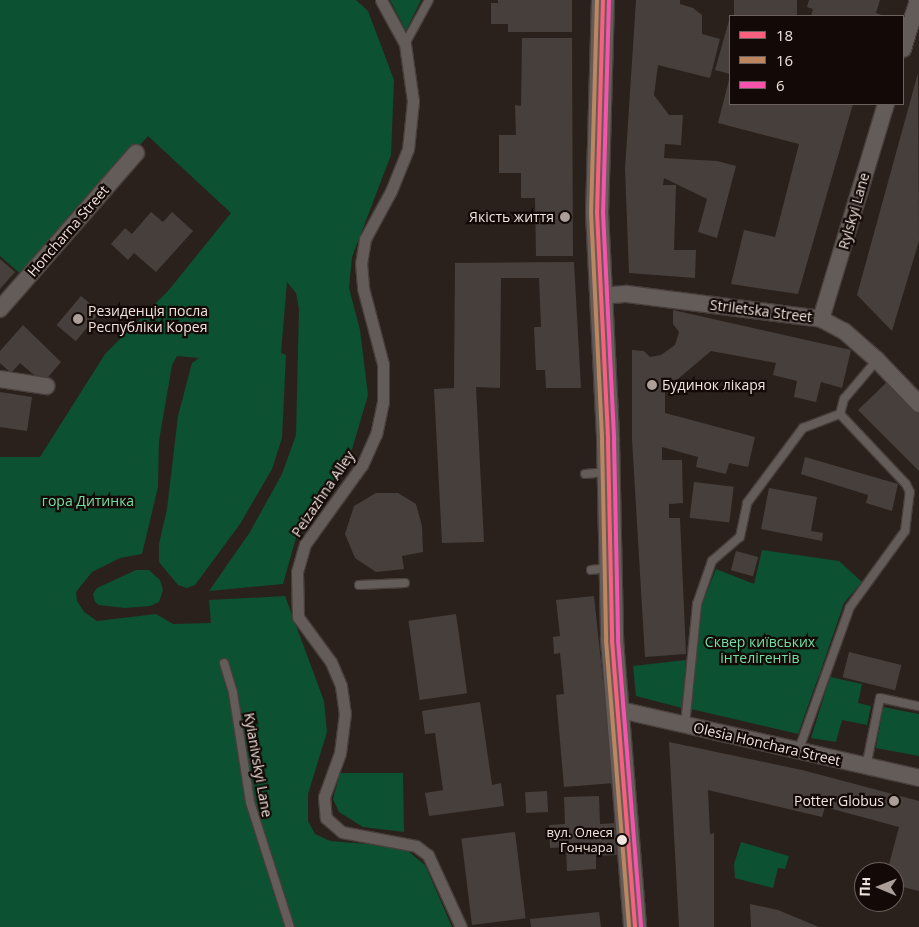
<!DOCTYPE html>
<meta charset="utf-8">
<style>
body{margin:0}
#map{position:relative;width:919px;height:927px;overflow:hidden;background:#2b211c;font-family:"Open Sans",sans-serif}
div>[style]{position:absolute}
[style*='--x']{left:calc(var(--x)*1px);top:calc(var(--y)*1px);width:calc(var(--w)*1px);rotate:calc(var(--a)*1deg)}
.green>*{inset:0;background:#0c5132}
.building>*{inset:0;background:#473f3b;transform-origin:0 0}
.roads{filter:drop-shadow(1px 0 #473e3b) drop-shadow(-1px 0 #473e3b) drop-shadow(0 1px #473e3b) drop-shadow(0 -1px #473e3b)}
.service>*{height:8px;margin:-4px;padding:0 4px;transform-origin:4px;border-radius:4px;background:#645c58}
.pedestrian>*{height:11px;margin:-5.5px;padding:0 5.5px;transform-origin:5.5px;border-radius:5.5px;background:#645c58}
.minor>*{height:16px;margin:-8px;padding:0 8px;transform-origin:8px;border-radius:8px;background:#645c58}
.secondary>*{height:22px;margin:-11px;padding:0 11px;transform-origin:11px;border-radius:11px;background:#645c58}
.bus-1>*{height:4px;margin:-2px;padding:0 2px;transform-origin:2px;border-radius:2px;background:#f8607d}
.bus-2>*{height:4px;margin:-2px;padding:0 2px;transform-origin:2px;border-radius:2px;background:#bb8660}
.bus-3>*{height:4px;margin:-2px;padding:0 2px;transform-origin:2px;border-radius:2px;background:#f653ac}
.dots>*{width:14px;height:14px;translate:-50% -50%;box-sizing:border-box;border:2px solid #130a07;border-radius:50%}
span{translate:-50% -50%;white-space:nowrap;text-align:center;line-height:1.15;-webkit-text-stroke:4.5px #130a07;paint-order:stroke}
.bus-label{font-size:13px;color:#f1e3de}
.right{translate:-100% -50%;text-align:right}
.street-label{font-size:14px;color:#f1e3de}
.poi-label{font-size:14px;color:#f1e3de}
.left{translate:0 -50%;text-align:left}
.park-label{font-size:14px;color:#72e0a5}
.legend{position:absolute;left:729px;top:15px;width:175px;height:90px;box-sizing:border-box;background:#130a07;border:1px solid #6c615d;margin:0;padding:6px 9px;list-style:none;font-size:15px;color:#f1e3de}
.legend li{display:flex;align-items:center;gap:10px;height:25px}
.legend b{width:25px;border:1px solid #6c615d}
.north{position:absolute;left:854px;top:862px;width:50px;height:50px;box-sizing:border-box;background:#130a07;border:1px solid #6c615d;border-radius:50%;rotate:271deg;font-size:14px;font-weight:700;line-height:20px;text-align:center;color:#f1e3de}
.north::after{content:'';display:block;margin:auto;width:18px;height:22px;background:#ac9f9a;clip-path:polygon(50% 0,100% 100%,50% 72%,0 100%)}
</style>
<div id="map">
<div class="green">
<i style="clip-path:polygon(0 0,356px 0,368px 11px,394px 80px,391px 155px,352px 257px,349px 288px,360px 330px,368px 395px,350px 456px,297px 534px,283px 584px,209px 591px,250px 532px,282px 474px,296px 435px,299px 309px,296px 293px,287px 282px,281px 353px,286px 355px,282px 438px,272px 469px,240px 524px,195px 585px,187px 588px,178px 585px,159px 562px,159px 544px,167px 509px,178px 416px,192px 363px,199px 358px,177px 356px,172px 365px,159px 441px,158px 487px,142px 554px,120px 558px,92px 572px,76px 592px,77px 601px,84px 612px,97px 621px,156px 614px,173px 624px,211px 623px,209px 600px,285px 596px,324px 701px,327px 732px,308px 794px,308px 821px,315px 834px,330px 841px,403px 847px,425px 865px,452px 927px,0 927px,0 457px,40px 457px,105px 354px,168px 291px,231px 213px,148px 136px,23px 276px,0 256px)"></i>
<i style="clip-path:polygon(390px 0,421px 0,406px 31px)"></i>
<i style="clip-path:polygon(762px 550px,839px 561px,862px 582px,844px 603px,820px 673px,821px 677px,819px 675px,798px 734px,691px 709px,701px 606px,716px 569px,754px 584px)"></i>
<i style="clip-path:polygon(136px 570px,149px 570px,160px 580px,163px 590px,159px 602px,150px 606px,125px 608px,99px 605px,95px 602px,93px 594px,97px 588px)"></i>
<i style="clip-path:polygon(686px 660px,682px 708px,636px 696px,633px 666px)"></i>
<i style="clip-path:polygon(830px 677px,862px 684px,858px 703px,871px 706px,867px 725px,842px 720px,836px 742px,811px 738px)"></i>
<i style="clip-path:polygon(883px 707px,919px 714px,919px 756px,876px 748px)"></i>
<i style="clip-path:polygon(340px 773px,403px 773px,404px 832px,363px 827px,339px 812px,333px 799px)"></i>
<i style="clip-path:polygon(741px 842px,789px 856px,785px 869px,778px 868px,773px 888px,735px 878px,734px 864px)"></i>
</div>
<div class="building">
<i style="clip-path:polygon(498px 0,572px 0,572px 32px,508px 32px,508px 24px,491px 24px,491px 3px,498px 3px)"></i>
<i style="clip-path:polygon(636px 0,680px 0,680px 4px,693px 8px,702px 15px,702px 34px,720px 39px,710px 78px,658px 65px,654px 95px,669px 115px,683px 115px,681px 145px,665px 144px,664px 158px,717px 161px,736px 166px,717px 238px,698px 232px,707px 199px,664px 178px,663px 185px,676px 185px,674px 250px,696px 250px,695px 278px,629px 273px,625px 169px)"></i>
<i style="left:734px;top:0;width:63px;height:16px"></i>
<i style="clip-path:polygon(809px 0,880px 0,876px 13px,885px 16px,811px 16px,813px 9px,807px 7px)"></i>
<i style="clip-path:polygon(730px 17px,730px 74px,715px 70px)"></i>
<i style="clip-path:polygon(522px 38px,572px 38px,573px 256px,536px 256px,535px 198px,521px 198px,521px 173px,499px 173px,499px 135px,516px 135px,515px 105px,521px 106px)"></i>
<i style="clip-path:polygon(918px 73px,919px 241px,892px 331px,857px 295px)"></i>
<i style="clip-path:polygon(730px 76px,730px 104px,853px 104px,798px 294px,731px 284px,744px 230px,775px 237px,799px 144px,718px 123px)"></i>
<i style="clip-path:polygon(151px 212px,163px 222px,172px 212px,193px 231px,156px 272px,134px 253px,128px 260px,111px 244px,125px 228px,132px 234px)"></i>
<i style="clip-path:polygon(0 259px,15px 272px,0 289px)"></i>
<i style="clip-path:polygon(574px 262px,581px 388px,546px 388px,545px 370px,536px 370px,534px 327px,541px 327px,539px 278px,501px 278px,500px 388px,476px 387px,484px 542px,442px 543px,434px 389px,454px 388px,455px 263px)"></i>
<i style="left:81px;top:296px;width:25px;height:38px;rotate:40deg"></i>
<i style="clip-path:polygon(673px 310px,851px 350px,842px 388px,821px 382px,816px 402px,794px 397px,797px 381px,773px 375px,776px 363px,711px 351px,665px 390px,665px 413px,755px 437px,748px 467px,729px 463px,726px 474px,696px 467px,698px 457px,662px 447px,662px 460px,682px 460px,683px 503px,669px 504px,669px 518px,680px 518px,686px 654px,645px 657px,632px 439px,632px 350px,644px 351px,650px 357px,661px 355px,675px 345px,679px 332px,673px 324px)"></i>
<i style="clip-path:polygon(23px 325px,61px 362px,43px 383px,20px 363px,11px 373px,0 363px,0 351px)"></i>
<i style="clip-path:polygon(889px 380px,919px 411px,919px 471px,858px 410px)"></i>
<i style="clip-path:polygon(0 392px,32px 397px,27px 431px,0 427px)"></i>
<i style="clip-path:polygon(805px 457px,898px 484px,892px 511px,866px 503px,868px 495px,801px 474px)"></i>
<i style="left:694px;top:482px;width:40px;height:36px;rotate:7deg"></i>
<i style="clip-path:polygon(769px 488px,817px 497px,811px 531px,823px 533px,822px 541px,761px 529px)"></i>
<i style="clip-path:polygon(376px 493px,398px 493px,416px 504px,422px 526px,423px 552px,402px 556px,404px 569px,376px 572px,355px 558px,345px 534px,354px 506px)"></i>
<i style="left:736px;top:551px;width:23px;height:20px;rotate:15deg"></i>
<i style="clip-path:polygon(594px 596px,614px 783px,564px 787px,556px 695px,564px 694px,560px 653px,554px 654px,553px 637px,560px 636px,556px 600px)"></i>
<i style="left:456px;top:614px;width:80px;height:48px;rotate:82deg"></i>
<i style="left:849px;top:652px;width:54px;height:26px;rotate:14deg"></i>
<i style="clip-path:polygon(480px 702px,492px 785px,501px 783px,504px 806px,429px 816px,425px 793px,443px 790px,435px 733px,425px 734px,422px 711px)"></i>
<i style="clip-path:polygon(669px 742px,802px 770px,919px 801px,919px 891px,894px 885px,894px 872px,887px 872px,899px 827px,825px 807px,822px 817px,708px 790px,710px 834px,714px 833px,714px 927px,679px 927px)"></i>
<i style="left:547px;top:791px;width:21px;height:22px;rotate:87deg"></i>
<i style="clip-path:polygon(599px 796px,600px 824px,616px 823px,617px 855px,596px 856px,596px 869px,567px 871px,566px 847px,550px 848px,549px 825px,565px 824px,564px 797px)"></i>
<i style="left:515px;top:832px;width:87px;height:54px;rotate:83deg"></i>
<i style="clip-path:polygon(750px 904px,778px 910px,819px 927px,751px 927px)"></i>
<i style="clip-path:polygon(599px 912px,601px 927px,531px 927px,530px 919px)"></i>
</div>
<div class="roads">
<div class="service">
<i style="--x:405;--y:44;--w:50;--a:-61.4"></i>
<i style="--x:585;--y:474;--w:22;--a:-5"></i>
<i style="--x:591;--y:570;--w:17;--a:-7"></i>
<i style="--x:359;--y:585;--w:46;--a:-2.5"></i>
<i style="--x:224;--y:663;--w:31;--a:73"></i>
<i style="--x:233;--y:693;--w:110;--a:81.1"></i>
<i style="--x:250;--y:802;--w:131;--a:72.3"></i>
<i style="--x:685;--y:725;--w:122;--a:-84.3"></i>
<i style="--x:697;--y:604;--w:46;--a:-70.8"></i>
<i style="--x:712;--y:561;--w:37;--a:-41"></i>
<i style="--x:740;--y:537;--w:35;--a:-78"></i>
<i style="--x:747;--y:503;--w:94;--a:-53.3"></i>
<i style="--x:803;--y:428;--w:40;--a:-21"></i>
<i style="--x:798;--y:752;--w:154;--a:-70.3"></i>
<i style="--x:850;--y:607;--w:94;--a:-54.1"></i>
<i style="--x:905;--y:531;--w:39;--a:-83"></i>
<i style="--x:910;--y:492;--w:9;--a:-117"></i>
<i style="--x:906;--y:484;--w:96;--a:-133.3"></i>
<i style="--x:840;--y:414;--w:16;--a:-75"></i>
<i style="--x:844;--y:399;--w:51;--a:-49.8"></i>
<i style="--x:866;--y:767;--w:70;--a:-78.5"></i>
<i style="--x:880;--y:698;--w:40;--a:12"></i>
</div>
<div class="pedestrian">
<i style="--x:381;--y:0;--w:50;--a:61.4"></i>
<i style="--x:405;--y:44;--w:58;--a:82"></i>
<i style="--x:413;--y:101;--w:48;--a:95.9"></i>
<i style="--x:408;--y:149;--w:45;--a:112"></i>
<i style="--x:391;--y:191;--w:55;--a:118.4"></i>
<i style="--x:365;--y:239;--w:24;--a:99"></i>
<i style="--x:361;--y:263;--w:25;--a:85"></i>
<i style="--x:363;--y:288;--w:79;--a:75.3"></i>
<i style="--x:383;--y:364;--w:38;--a:90"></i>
<i style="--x:383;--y:402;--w:33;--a:102"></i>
<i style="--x:376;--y:434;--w:34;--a:114"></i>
<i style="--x:362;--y:465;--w:97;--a:125.8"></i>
<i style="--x:305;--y:544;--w:29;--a:106"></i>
<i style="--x:297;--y:572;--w:45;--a:88.7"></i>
<i style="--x:298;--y:617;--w:56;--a:53.7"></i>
<i style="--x:331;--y:662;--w:26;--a:67"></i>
<i style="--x:341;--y:686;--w:27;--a:82"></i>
<i style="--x:345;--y:713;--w:40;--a:97.1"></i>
<i style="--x:340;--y:753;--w:47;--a:110"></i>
<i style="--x:324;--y:797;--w:21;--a:85"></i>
<i style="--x:326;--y:818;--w:21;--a:41"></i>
<i style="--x:342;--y:832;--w:75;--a:10.7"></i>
<i style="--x:416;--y:846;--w:15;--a:37"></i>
<i style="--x:428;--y:855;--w:79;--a:65.4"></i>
</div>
<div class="minor">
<i style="--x:903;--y:49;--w:51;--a:-73"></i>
<i style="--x:602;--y:296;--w:25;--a:-5"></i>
<i style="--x:627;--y:294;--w:196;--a:7.3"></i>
<i style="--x:821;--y:319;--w:26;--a:28"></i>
<i style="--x:844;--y:331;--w:44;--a:41.3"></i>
<i style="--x:877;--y:360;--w:61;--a:46.3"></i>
<i style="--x:0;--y:309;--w:207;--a:-48.9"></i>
<i style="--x:821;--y:319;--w:225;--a:-73.2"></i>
<i style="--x:0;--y:379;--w:47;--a:8.7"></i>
<i style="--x:616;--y:709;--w:311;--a:12.8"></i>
</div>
<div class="secondary">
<i style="--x:603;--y:0;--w:212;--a:91.6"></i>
<i style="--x:597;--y:212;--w:229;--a:87.2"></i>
<i style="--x:608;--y:441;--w:199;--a:88.8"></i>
<i style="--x:612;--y:640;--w:288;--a:85.4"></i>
</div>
</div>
<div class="bus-1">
<i style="--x:603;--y:0;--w:212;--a:91.6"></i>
<i style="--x:597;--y:212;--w:229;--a:87.2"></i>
<i style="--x:608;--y:441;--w:199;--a:88.8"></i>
<i style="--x:612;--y:640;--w:288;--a:85.4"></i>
</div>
<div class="bus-2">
<i style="--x:597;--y:0;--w:212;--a:91.6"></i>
<i style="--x:591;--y:212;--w:229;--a:87.2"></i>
<i style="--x:602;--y:441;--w:199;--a:88.8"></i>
<i style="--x:606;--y:640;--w:288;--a:85.4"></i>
</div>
<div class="bus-3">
<i style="--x:609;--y:0;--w:212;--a:91.6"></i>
<i style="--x:603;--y:212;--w:229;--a:87.2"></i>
<i style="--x:614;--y:441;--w:199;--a:88.8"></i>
<i style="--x:618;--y:640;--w:288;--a:85.4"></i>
</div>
<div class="dots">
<i style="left:565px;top:217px;background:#ac9f9a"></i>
<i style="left:78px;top:319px;background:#ac9f9a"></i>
<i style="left:652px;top:385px;background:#ac9f9a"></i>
<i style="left:894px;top:801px;background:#ac9f9a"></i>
<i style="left:622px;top:840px;background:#f1e3de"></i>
</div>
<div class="bus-label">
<span class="right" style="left:613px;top:840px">вул. Олеся<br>Гончара</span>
</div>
<div class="street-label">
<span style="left:854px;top:211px;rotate:-74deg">Rylskyi Lane</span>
<span style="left:68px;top:231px;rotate:-49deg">Honcharna Street</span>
<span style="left:761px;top:311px;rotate:7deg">Striletska Street</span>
<span style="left:323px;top:494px;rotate:-56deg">Peizazhna Alley</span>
<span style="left:767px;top:744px;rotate:13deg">Olesia Honchara Street</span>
<span style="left:258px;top:765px;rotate:80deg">Kyianivskyi Lane</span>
</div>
<div class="poi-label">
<span class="right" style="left:554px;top:217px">Якість життя</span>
<span class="left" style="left:88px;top:319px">Резиденція посла<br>Республіки Корея</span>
<span class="left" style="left:662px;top:385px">Будинок лікаря</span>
<span class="right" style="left:884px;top:801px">Potter Globus</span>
</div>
<div class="park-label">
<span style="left:88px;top:501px">гора Дитинка</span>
<span style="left:760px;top:650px">Сквер київських<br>інтелігентів</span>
</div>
<ul class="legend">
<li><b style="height:6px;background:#f8607d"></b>18</li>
<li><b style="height:6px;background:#bb8660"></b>16</li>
<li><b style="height:6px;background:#f653ac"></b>6</li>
</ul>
<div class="north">Пн</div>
</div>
